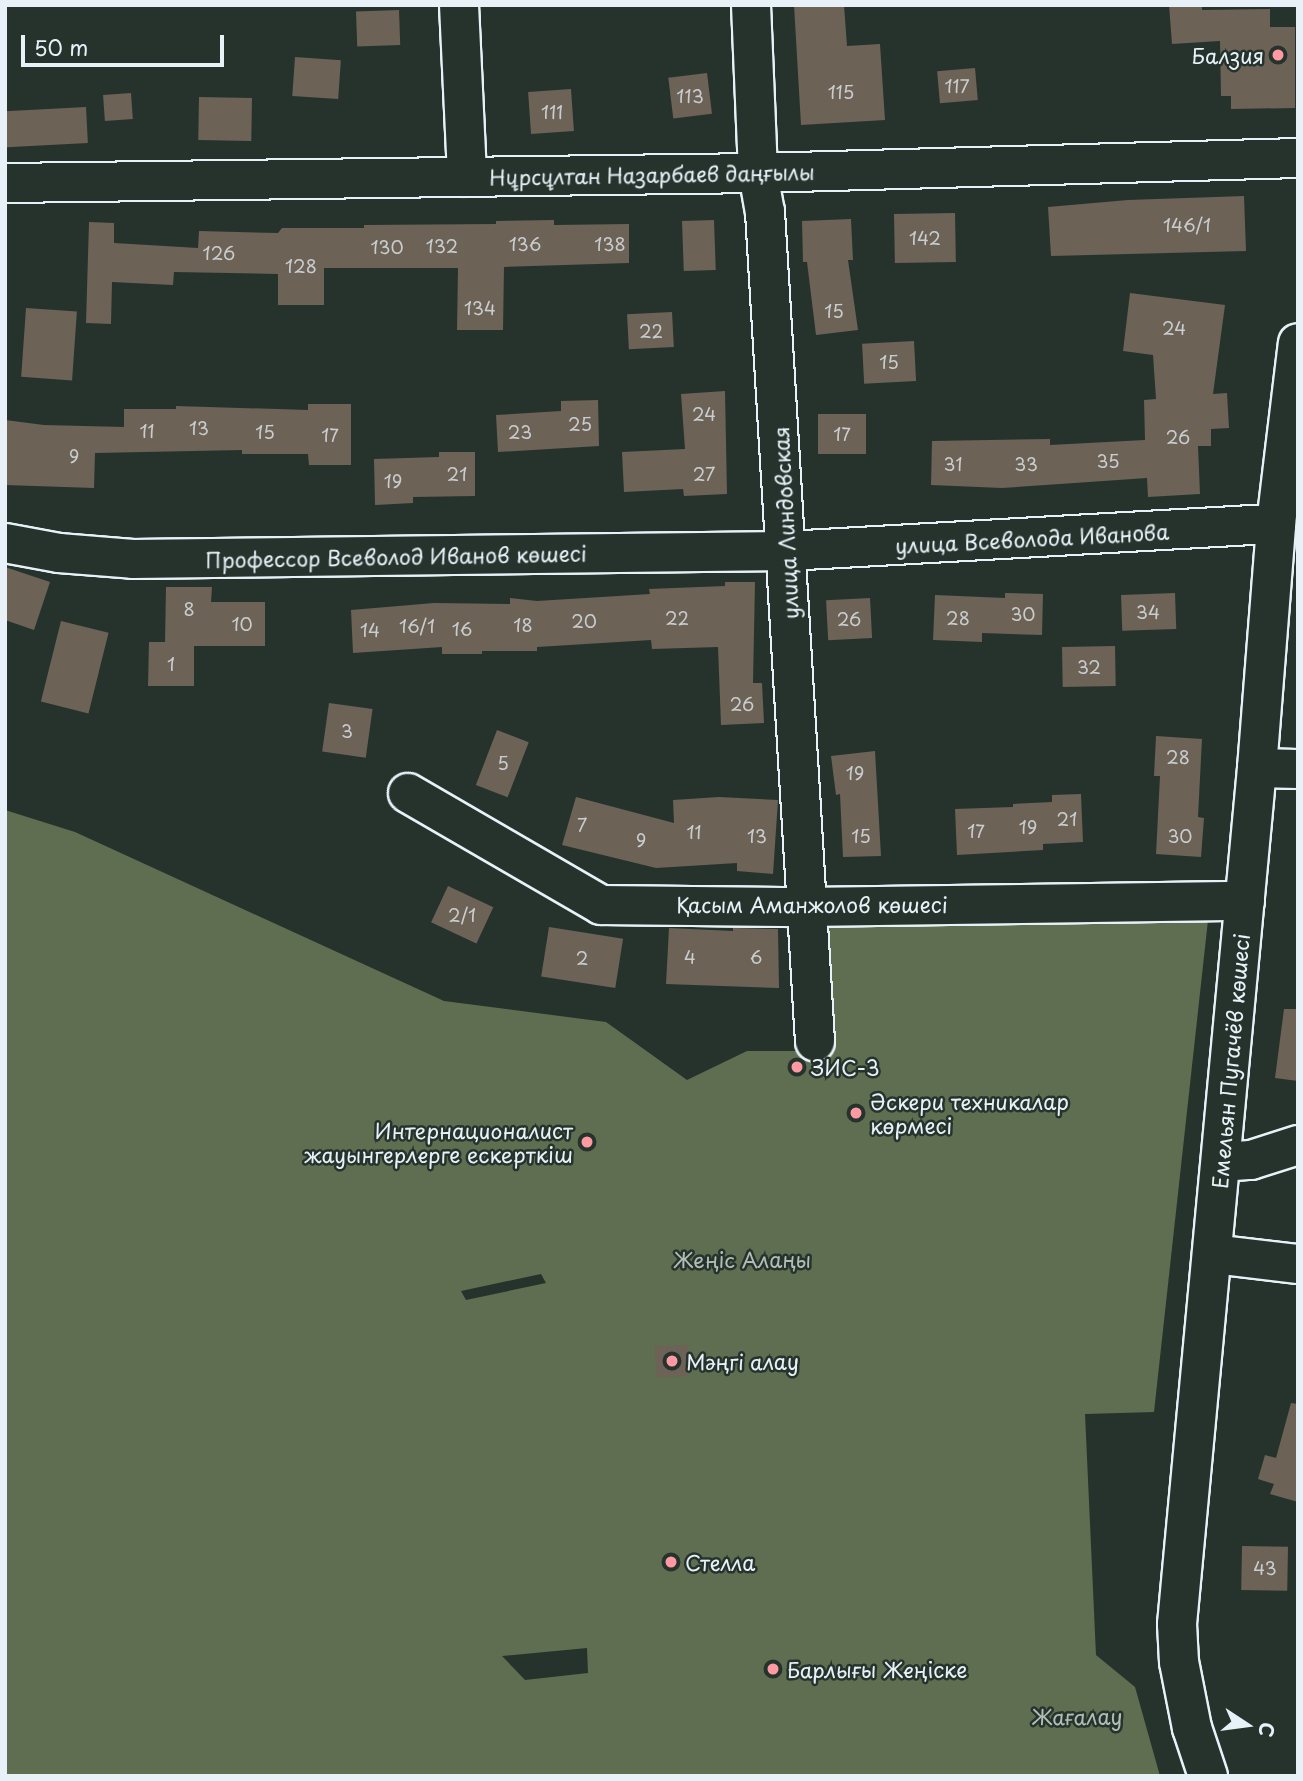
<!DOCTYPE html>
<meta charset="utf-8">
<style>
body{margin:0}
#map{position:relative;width:1303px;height:1781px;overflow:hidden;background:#26332d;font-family:"Playpen Sans",sans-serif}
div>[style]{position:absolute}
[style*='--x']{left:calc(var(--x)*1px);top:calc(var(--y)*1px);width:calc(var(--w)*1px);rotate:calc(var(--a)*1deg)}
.green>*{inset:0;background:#5f6e50}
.building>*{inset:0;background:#6c6256;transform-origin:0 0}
.roads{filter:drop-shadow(2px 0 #e8f1f8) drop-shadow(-2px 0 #e8f1f8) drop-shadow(0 2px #e8f1f8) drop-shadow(0 -2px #e8f1f8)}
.minor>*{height:38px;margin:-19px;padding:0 19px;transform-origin:19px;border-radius:19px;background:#26332d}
.dots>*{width:19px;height:19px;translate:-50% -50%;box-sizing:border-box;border:4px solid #26332d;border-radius:50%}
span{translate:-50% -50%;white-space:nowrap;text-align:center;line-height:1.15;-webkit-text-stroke:5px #26332d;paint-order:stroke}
.number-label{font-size:18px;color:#c9cdd0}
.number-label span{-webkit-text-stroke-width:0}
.poi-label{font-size:21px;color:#e8f1f8}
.right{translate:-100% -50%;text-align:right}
.left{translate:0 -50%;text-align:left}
.street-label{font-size:21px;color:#e8f1f8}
.park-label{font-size:21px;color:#b1bdb5}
.frame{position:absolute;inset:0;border:7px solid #e8f1f8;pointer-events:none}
.north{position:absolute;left:1212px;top:1690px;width:70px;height:70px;-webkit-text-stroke:5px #26332d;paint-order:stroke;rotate:103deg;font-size:19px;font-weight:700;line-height:28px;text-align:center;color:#e8f1f8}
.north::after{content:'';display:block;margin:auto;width:24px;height:32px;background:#e8f1f8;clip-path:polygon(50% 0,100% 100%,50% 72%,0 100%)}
.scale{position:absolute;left:21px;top:35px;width:203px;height:32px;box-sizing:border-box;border:4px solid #e8f1f8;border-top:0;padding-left:9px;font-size:21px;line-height:24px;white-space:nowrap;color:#e8f1f8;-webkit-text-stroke:5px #26332d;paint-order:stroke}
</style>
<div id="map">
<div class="green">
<i style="clip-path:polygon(evenodd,5px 810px,75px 832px,444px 1001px,606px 1022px,687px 1080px,747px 1051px,830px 1051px,824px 920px,1209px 911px,1154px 1412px,1085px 1414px,1096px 1655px,1135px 1687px,1160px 1776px,5px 1776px,5px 810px,541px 1274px,546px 1283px,466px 1300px,461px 1291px,541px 1274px,5px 810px,587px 1648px,588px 1673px,525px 1680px,502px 1656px,587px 1648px)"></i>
</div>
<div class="building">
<i style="clip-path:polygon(794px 5px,844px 5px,847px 46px,880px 44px,885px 120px,801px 125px)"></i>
<i style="clip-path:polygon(1169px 5px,1202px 5px,1202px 10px,1270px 9px,1270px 27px,1295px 27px,1295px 108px,1231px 109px,1231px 96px,1221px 96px,1220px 41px,1172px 44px)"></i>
<i style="left:399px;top:10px;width:35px;height:43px;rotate:88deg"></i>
<i style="left:295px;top:57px;width:46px;height:39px;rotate:4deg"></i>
<i style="left:975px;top:68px;width:32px;height:38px;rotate:85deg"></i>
<i style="left:707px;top:73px;width:41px;height:39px;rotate:83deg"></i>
<i style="left:571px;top:89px;width:42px;height:43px;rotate:86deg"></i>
<i style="left:131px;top:93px;width:26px;height:28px;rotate:86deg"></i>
<i style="left:199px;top:97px;width:53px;height:43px;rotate:1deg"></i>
<i style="left:86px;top:107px;width:36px;height:81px;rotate:87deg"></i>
<i style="clip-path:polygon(1244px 196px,1246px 251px,1051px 256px,1048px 207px,1128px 200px)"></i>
<i style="left:955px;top:213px;width:49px;height:61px;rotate:89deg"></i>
<i style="clip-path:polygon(851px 219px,853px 260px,848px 260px,858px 330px,816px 335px,807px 262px,803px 262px,802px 221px)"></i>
<i style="clip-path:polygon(554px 220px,554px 225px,629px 224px,629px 263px,504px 267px,503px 330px,457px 330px,458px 268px,324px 268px,324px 305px,278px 305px,278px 274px,174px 272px,173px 285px,112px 282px,111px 324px,86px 323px,89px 222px,114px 223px,114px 243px,198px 248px,199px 231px,278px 233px,282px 228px,364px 228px,364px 225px,496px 224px,496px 221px)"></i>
<i style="left:714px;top:220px;width:50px;height:32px;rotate:88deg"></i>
<i style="clip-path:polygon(1130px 293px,1225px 305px,1213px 394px,1227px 393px,1229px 428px,1211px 429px,1211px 446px,1198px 446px,1200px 494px,1148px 497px,1147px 478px,1002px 488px,931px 485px,932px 441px,1050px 439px,1050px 445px,1145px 440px,1144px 400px,1156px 399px,1153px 355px,1123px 351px)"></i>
<i style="left:26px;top:308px;width:51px;height:69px;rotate:4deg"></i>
<i style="left:672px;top:312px;width:35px;height:45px;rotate:87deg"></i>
<i style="left:914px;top:341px;width:40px;height:52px;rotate:87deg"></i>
<i style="clip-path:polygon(725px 391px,727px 494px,684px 496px,683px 489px,624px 492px,622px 452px,685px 449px,681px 394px)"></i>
<i style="clip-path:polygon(598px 400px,599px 446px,498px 452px,496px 415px,561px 411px,561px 401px)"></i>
<i style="clip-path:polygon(308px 404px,351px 404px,351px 465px,309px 465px,308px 454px,242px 454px,242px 450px,95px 453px,94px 488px,5px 485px,5px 420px,44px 425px,124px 427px,124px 409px,176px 409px,176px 406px,308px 410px)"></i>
<i style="left:818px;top:414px;width:48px;height:40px"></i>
<i style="clip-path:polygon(439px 452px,475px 452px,475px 496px,413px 497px,413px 503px,375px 505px,374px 459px,439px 457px)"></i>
<i style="clip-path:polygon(5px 567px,50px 582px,34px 630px,5px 620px)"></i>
<i style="clip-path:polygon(725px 582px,755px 582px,753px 683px,762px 683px,764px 723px,721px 725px,718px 647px,652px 649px,651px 640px,537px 647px,537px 651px,482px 651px,482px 654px,442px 654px,442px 647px,353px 653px,351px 610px,434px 603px,510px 604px,510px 598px,537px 601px,650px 594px,649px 589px,725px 586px)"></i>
<i style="clip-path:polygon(166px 587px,212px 587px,211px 602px,265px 602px,265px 646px,194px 646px,194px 686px,148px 686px,149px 642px,165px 642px)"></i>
<i style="clip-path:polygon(1005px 593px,1043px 594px,1042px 635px,982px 633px,982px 642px,933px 640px,935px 595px,1005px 598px)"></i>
<i style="left:1175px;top:593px;width:36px;height:54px;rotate:88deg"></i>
<i style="left:870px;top:598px;width:40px;height:44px;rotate:87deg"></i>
<i style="left:61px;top:621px;width:49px;height:83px;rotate:14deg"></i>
<i style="left:1115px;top:646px;width:40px;height:53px;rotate:89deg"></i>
<i style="left:329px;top:703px;width:44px;height:49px;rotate:8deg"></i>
<i style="left:497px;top:730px;width:34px;height:59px;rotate:21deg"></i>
<i style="clip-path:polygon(1156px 736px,1202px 739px,1198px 817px,1204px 818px,1201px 857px,1156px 854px,1160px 776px,1154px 776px)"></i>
<i style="clip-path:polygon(875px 751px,881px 856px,843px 857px,840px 794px,836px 795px,831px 756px)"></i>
<i style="clip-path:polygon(1081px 794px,1083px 842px,1043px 844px,1043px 850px,957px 855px,955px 809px,1013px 807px,1013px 804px,1052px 802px,1052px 795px)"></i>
<i style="clip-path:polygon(576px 797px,674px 823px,673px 800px,719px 797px,778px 800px,773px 874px,737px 871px,737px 863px,656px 868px,562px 845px)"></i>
<i style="left:448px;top:886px;width:50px;height:40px;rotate:25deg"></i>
<i style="left:549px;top:927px;width:75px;height:50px;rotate:9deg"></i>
<i style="clip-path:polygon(669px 928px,733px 931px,733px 928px,778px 929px,779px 988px,666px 984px)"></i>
<i style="clip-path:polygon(1284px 1009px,1298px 1009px,1298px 1081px,1275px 1078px)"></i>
<i style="left:688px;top:1345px;width:31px;height:33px;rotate:88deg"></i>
<i style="clip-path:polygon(1291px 1403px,1298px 1404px,1298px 1502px,1270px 1494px,1274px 1484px,1258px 1479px,1265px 1455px,1276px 1458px)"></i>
<i style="left:1242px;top:1546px;width:46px;height:44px;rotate:1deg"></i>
</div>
<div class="roads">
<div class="minor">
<i style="--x:459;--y:5;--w:172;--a:87.3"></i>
<i style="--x:751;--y:5;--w:168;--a:87.6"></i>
<i style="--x:758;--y:173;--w:40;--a:80"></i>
<i style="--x:765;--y:212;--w:831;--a:86.55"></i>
<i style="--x:5;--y:183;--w:753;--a:-0.76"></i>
<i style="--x:758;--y:173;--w:540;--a:-1.59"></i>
<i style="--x:5;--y:543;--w:55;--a:10.5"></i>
<i style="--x:59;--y:553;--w:74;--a:4.6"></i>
<i style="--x:133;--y:559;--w:654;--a:-0.7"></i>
<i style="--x:787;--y:551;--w:490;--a:-3.2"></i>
<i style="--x:1257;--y:768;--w:41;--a:1.4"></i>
<i style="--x:408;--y:793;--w:223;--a:30.1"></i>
<i style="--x:601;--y:905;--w:205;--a:0.6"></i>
<i style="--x:806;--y:907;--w:439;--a:-0.8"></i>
<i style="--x:1221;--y:1162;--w:30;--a:-4"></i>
<i style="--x:1251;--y:1160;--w:49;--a:-17.7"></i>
<i style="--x:1213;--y:1254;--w:86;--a:6.7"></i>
<i style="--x:1208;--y:1776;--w:51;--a:-108.4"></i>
<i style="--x:1192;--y:1728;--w:67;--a:-101.1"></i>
<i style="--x:1179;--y:1662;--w:38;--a:-93"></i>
<i style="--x:1177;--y:1624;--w:860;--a:-84.66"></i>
<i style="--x:1257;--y:768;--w:245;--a:-85.5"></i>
<i style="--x:1276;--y:524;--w:182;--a:-83.1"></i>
</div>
</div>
<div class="dots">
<i style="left:1278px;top:55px;background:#ff9aa2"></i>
<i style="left:797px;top:1067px;background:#ff9aa2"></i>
<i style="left:856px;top:1113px;background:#ff9aa2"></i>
<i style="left:587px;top:1142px;background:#ff9aa2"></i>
<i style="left:672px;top:1361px;background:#ff9aa2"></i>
<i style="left:671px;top:1562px;background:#ff9aa2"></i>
<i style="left:773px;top:1669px;background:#ff9aa2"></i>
</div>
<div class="number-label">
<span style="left:957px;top:86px">117</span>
<span style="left:841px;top:92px">115</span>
<span style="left:690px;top:96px">113</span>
<span style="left:552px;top:112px">111</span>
<span style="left:1187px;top:225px">146/1</span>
<span style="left:925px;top:238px">142</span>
<span style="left:525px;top:244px">136</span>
<span style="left:610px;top:244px">138</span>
<span style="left:442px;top:246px">132</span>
<span style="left:387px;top:247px">130</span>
<span style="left:219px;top:253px">126</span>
<span style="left:301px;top:266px">128</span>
<span style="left:480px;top:308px">134</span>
<span style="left:834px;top:311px">15</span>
<span style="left:1174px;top:328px">24</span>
<span style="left:651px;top:331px">22</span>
<span style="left:889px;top:362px">15</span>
<span style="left:704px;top:414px">24</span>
<span style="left:580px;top:424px">25</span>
<span style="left:199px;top:428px">13</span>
<span style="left:147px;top:431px">11</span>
<span style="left:265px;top:432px">15</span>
<span style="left:520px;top:432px">23</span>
<span style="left:842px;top:434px">17</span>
<span style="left:330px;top:435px">17</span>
<span style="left:1178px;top:437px">26</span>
<span style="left:74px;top:456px">9</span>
<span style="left:1108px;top:461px">35</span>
<span style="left:953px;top:464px">31</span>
<span style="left:1026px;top:464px">33</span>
<span style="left:457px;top:474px">21</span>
<span style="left:704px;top:474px">27</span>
<span style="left:393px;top:481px">19</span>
<span style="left:189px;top:609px">8</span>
<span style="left:1148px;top:612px">34</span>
<span style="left:1023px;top:614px">30</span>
<span style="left:677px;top:618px">22</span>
<span style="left:958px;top:618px">28</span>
<span style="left:849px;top:619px">26</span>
<span style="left:584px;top:621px">20</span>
<span style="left:242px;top:624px">10</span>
<span style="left:523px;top:625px">18</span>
<span style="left:417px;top:626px">16/1</span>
<span style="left:462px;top:629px">16</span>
<span style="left:370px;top:630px">14</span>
<span style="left:171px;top:664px">1</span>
<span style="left:1089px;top:667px">32</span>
<span style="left:742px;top:704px">26</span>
<span style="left:347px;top:731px">3</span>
<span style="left:1178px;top:757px">28</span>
<span style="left:503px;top:763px">5</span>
<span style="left:855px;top:773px">19</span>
<span style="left:1067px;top:819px">21</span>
<span style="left:582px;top:825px">7</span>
<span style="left:1028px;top:827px">19</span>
<span style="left:976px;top:831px">17</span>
<span style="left:694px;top:832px">11</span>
<span style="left:757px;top:836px">13</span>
<span style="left:861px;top:836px">15</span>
<span style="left:1180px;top:836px">30</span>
<span style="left:641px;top:840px">9</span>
<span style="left:462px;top:915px">2/1</span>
<span style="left:690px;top:957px">4</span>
<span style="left:756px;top:957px">6</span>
<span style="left:582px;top:958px">2</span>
<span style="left:1265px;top:1568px">43</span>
</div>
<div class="poi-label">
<span class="right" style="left:1264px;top:55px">Балзия</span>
<span class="left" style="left:811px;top:1067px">ЗИС-3</span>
<span class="left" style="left:870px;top:1113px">Әскери техникалар<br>көрмесі</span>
<span class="right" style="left:573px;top:1142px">Интернационалист<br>жауынгерлерге ескерткіш</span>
<span class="left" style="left:686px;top:1361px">Мәңгі алау</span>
<span class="left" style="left:685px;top:1562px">Стелла</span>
<span class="left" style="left:787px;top:1669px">Барлығы Жеңіске</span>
</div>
<div class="street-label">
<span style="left:652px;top:174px;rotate:-1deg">Нұрсұлтан Назарбаев даңғылы</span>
<span style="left:785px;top:523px;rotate:-93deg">улица Линдовская</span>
<span style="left:1032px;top:538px;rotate:-3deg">улица Всеволода Иванова</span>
<span style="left:396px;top:556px;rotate:-1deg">Профессор Всеволод Иванов көшесі</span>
<span style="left:812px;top:904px">Қасым Аманжолов көшесі</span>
<span style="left:1230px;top:1061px;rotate:-85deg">Емельян Пугачёв көшесі</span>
</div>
<div class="park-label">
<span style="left:742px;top:1259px">Жеңіс Алаңы</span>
<span style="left:1077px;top:1716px">Жағалау</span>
</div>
<div class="frame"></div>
<div class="north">С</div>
<div class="scale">50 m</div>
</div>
